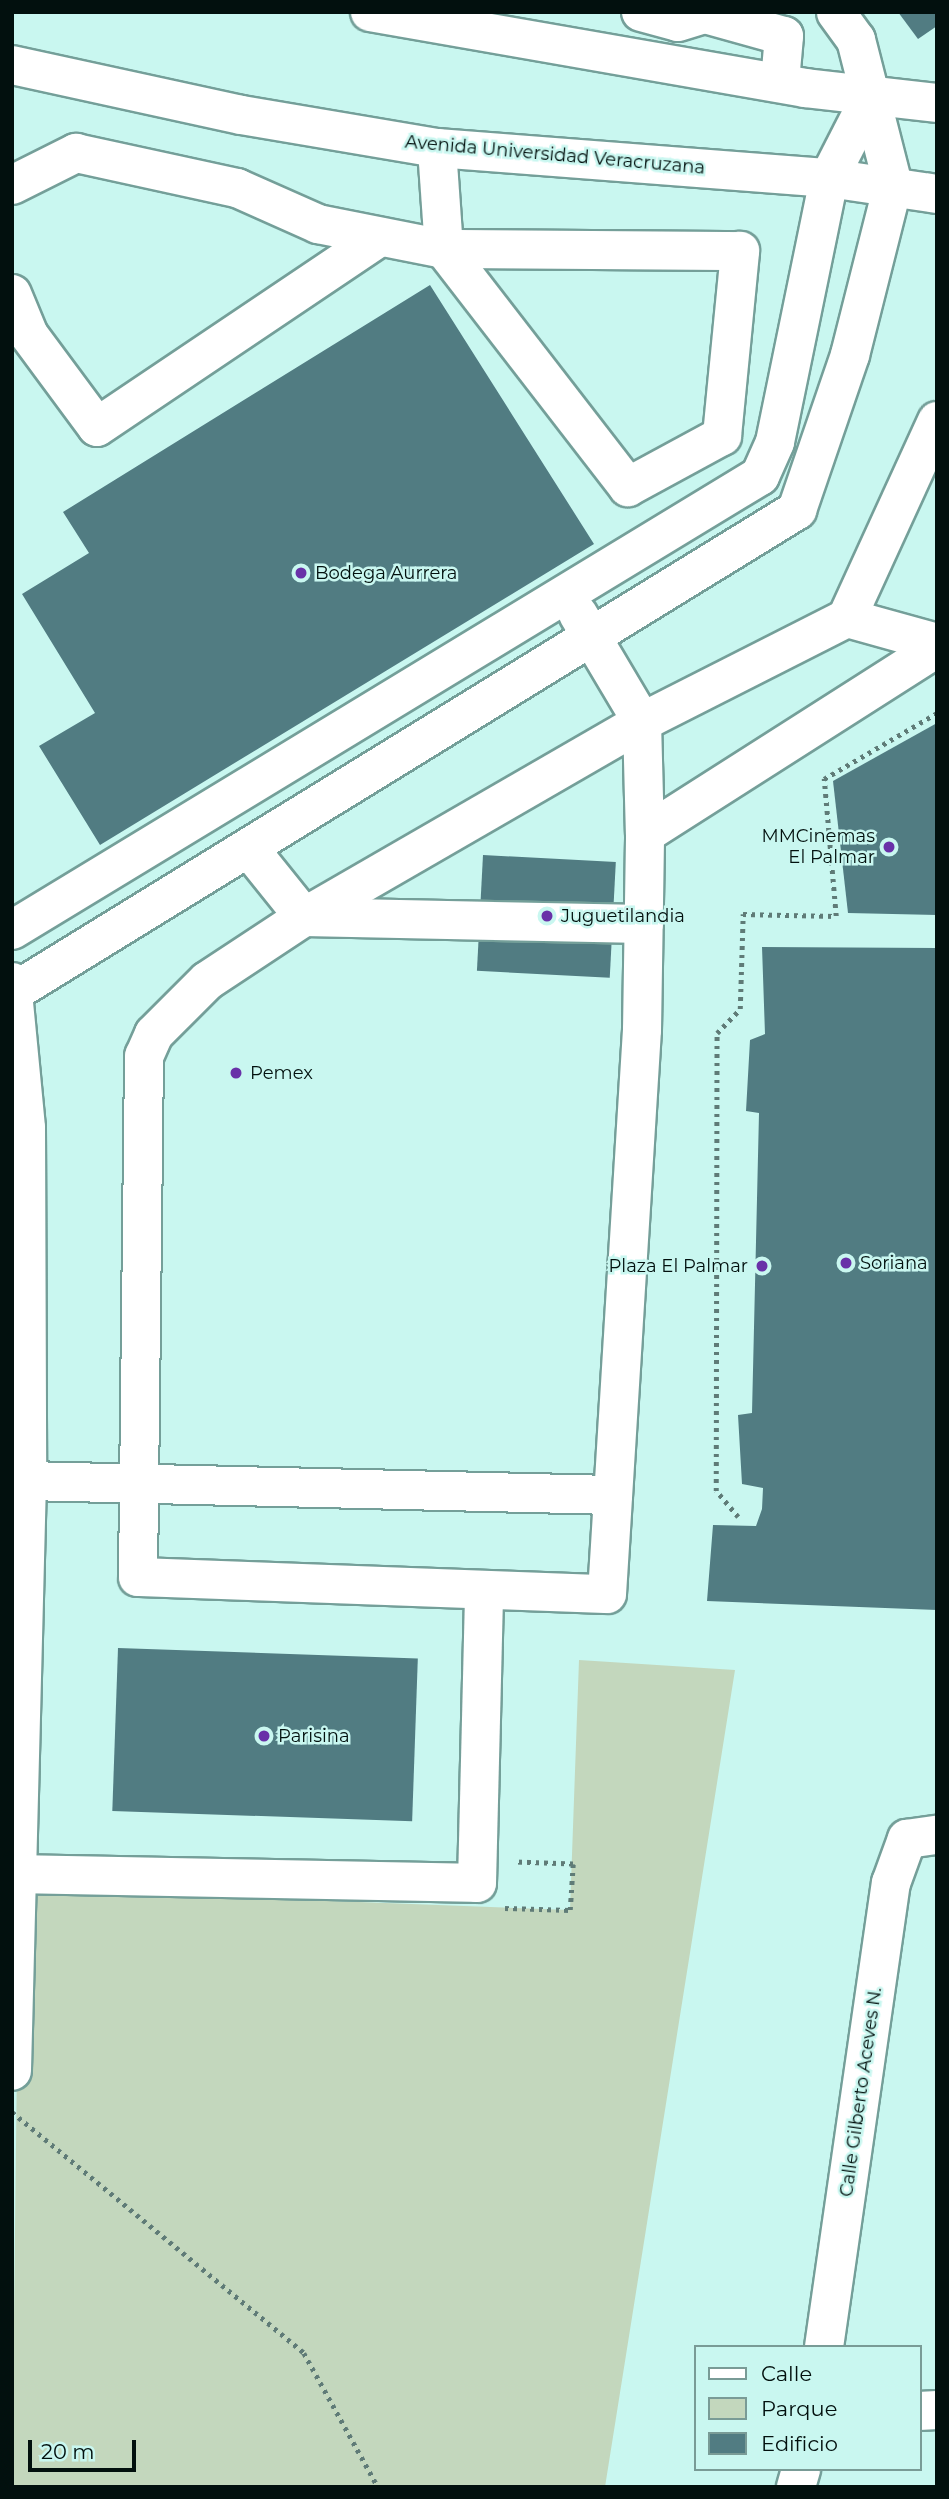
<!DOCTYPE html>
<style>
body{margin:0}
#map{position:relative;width:949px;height:2499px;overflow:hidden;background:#c9f7f0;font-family:Montserrat,sans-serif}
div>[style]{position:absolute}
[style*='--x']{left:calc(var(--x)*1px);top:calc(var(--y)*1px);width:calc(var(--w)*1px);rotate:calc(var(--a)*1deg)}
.green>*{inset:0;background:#c3d7bd}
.building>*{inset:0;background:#517c82;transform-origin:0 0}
.path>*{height:4.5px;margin-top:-2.25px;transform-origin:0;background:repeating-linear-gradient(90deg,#5f7b77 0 3.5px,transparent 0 8.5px)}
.roads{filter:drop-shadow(2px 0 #749f99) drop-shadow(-2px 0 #749f99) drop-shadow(0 2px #749f99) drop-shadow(0 -2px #749f99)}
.minor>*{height:38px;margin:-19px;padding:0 19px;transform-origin:19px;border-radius:19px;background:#fff}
.major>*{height:38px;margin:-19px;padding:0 19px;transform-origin:19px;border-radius:19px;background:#fff}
.dots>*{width:19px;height:19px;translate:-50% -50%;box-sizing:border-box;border:4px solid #c9f7f0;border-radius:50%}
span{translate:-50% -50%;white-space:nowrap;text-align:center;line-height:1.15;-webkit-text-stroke:5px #c9f7f0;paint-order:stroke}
.street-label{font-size:18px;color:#02100e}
.poi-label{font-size:18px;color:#02100e}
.left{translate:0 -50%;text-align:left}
.right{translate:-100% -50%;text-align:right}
.frame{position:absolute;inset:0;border:14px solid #02100e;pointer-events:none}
.legend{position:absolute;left:694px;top:2345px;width:228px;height:126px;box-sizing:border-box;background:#c9f7f0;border:2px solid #799b96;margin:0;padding:9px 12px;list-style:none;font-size:21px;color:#02100e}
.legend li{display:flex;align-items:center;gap:14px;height:35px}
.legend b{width:35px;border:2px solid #799b96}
.scale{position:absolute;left:28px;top:2440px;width:108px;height:32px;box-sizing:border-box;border:4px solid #02100e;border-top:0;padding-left:9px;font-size:21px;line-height:24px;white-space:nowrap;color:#02100e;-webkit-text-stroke:5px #c9f7f0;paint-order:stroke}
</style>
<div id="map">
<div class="green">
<i style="clip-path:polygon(579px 1660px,735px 1670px,605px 2487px,12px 2487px,19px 1889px,570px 1910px)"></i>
</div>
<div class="building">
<i style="clip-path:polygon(898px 12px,937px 12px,937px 26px,918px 39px)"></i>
<i style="clip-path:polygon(430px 285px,594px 544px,100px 845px,39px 746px,95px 713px,22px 594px,89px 553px,63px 512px)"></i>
<i style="clip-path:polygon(937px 723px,937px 915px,848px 913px,833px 781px)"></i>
<i style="left:483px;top:855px;width:133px;height:116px;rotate:3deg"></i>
<i style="clip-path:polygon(762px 947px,937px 948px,937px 1610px,707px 1601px,713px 1525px,756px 1526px,762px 1509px,763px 1488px,742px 1484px,738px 1415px,752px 1413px,759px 1113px,746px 1111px,750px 1040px,765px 1034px)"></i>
<i style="left:118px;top:1648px;width:300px;height:163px;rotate:2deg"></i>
</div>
<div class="path">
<i style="--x:738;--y:1517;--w:34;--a:-130"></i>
<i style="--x:716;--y:1491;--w:458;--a:-89.9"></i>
<i style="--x:717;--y:1033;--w:33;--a:-46"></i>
<i style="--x:740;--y:1009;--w:95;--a:-88.2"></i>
<i style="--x:743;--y:914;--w:93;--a:1.2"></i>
<i style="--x:836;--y:916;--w:138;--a:-95"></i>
<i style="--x:824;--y:779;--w:131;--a:-30.3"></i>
<i style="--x:505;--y:1908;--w:65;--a:1.8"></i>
<i style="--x:570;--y:1910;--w:46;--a:-86.3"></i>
<i style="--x:573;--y:1864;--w:58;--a:-178"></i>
<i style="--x:12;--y:2112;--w:379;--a:39.5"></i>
<i style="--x:304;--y:2353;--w:153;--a:61.1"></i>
</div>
<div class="roads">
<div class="minor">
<i style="--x:641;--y:12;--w:38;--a:15"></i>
<i style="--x:678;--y:22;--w:28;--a:-17"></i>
<i style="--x:705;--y:14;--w:82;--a:15.6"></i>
<i style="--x:784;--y:36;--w:46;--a:95"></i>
<i style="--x:12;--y:185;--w:72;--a:-26.6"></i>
<i style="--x:76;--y:153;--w:165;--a:12.3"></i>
<i style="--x:237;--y:188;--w:89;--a:24"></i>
<i style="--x:318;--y:224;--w:128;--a:11.2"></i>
<i style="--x:444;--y:249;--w:301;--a:52.3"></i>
<i style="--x:628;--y:487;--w:107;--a:-28.5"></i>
<i style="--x:722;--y:436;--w:186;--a:-84.4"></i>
<i style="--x:740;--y:251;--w:296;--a:-179.6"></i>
<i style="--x:444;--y:249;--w:101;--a:-94"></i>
<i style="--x:12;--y:294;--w:44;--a:67.5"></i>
<i style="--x:29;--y:335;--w:114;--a:53.5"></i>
<i style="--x:97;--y:427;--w:341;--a:-33.9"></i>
<i style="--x:937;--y:421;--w:217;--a:114.6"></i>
<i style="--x:847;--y:618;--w:230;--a:153.1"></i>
<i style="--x:642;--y:722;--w:390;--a:150"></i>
<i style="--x:304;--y:917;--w:116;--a:146.6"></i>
<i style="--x:207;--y:981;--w:75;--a:135"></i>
<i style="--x:154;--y:1034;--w:24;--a:114"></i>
<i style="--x:144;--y:1056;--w:521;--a:90.66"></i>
<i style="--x:138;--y:1577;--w:469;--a:2.1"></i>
<i style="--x:607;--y:1594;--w:565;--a:-86.45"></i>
<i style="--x:642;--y:1030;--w:196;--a:-89.1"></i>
<i style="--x:645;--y:834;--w:346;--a:-32.5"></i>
<i style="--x:578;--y:614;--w:126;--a:59.3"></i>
<i style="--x:642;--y:722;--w:112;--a:88.5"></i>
<i style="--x:847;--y:618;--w:93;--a:15.5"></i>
<i style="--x:251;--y:851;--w:85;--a:51.2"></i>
<i style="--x:304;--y:917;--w:340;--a:1.2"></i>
<i style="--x:12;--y:930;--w:875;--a:-31.26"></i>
<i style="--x:760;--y:476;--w:37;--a:-66"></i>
<i style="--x:775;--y:442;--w:269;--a:-78.4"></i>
<i style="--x:829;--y:178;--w:92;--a:-62.9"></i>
<i style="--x:12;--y:993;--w:922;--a:-31.6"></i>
<i style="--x:797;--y:510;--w:164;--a:-71.1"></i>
<i style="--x:850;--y:355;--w:175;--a:-75.8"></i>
<i style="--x:893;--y:185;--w:150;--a:-104.3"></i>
<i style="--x:856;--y:40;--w:34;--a:-126"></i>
<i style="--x:27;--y:1481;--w:586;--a:1.37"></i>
<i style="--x:20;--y:1874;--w:457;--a:1.1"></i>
<i style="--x:477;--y:1883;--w:293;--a:-88.6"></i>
<i style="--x:824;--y:2347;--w:469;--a:-81.8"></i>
<i style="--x:891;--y:1883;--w:47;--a:-70"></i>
<i style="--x:907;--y:1839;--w:30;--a:-8"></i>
<i style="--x:919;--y:2411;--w:18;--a:-3"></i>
<i style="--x:796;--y:2487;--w:19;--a:-74"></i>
</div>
<div class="major">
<i style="--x:370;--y:12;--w:442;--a:9.9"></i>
<i style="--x:805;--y:88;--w:133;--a:6.5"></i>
<i style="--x:12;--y:65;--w:234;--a:12.3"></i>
<i style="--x:241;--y:115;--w:199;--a:9.6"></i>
<i style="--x:437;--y:148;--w:393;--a:4.4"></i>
<i style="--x:829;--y:178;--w:109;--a:8.4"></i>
<i style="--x:12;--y:982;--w:147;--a:84.5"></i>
<i style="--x:26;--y:1128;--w:353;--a:89.8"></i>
<i style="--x:27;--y:1481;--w:590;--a:91.46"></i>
</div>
</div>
<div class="dots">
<i style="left:301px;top:573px;background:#6931a8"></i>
<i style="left:889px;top:847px;background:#6931a8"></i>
<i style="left:547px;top:916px;background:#6931a8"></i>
<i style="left:236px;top:1073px;background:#6931a8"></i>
<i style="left:846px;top:1263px;background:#6931a8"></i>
<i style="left:762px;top:1266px;background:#6931a8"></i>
<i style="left:264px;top:1736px;background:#6931a8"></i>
</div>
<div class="street-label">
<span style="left:555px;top:155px;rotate:5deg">Avenida Universidad Veracruzana</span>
<span style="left:861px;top:2092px;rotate:-82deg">Calle Gilberto Aceves N.</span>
</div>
<div class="poi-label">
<span class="left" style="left:315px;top:573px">Bodega Aurrera</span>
<span class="right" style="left:875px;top:847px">MMCinemas<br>El Palmar</span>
<span class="left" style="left:561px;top:916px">Juguetilandia</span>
<span class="left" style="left:250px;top:1073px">Pemex</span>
<span class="left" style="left:860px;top:1263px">Soriana</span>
<span class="right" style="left:748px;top:1266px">Plaza El Palmar</span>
<span class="left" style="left:278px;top:1736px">Parisina</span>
</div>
<div class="frame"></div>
<ul class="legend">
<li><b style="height:9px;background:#fff"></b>Calle</li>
<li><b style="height:19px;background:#c3d7bd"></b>Parque</li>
<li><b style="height:19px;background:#517c82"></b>Edificio</li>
</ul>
<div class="scale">20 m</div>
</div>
